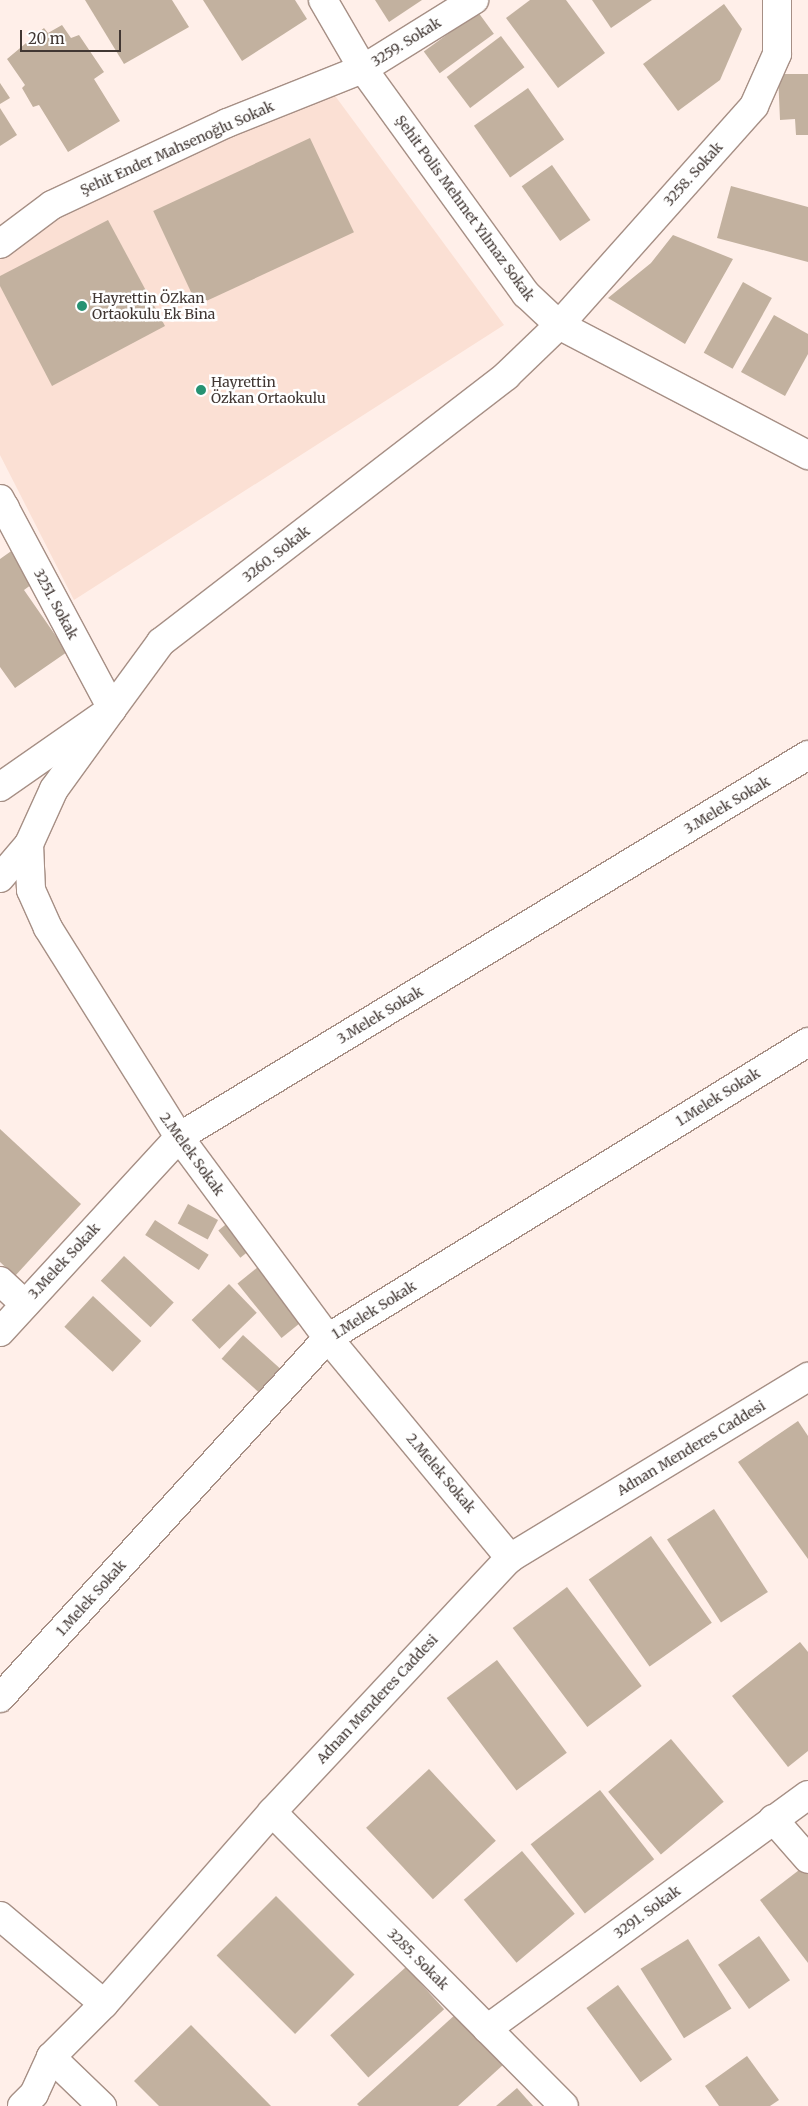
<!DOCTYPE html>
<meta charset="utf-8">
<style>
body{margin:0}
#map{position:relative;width:808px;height:2106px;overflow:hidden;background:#ffefe9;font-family:Merriweather,serif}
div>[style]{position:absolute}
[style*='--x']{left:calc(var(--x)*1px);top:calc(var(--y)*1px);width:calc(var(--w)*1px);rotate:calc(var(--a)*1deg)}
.built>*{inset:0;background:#fbe0d4}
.building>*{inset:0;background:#c2b19f;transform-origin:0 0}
.roads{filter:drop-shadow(1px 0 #a68f85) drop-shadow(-1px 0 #a68f85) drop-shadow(0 1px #a68f85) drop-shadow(0 -1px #a68f85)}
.minor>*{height:28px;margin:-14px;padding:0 14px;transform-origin:14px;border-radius:14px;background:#fff}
.tertiary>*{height:28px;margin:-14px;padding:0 14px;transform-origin:14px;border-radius:14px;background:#fff}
.secondary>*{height:28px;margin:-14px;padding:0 14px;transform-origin:14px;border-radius:14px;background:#fff}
.dots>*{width:14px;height:14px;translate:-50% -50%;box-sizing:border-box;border:2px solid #fff;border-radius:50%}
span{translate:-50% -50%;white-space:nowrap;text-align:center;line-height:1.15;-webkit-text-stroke:5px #fff;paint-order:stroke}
.street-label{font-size:14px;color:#413733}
.poi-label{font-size:14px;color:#413733}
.left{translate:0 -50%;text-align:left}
.scale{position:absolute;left:20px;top:30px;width:101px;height:22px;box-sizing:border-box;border:2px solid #413733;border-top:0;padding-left:6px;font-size:15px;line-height:18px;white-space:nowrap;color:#413733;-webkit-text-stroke:4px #fff;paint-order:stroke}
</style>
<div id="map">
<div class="built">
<i style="clip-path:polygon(333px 93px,504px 325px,74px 600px,0 455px,0 253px,56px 214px)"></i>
</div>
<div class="building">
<i style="clip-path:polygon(85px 0,172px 0,189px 27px,124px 64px)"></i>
<i style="clip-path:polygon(203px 0,295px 0,307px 19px,242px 61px)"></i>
<i style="clip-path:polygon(375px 0,422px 0,389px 22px)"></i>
<i style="clip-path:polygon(530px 0,566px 0,605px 53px,558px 88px,506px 18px)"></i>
<i style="clip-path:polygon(592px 0,652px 0,611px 28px)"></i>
<i style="clip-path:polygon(724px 4px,742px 29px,720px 80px,678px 111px,643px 64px)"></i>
<i style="left:478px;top:12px;width:27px;height:67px;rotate:54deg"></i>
<i style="clip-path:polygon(62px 25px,71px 38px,79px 35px,104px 72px,94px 79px,120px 121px,68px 152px,39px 105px,33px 107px,22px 88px,25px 85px,7px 59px,44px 28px,48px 33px)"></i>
<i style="left:501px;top:36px;width:39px;height:68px;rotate:53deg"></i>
<i style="clip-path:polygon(778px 74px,808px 74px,808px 135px,796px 135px,795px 119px,780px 120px)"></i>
<i style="clip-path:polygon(0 83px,10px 98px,0 104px)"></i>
<i style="left:528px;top:88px;width:63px;height:66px;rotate:55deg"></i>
<i style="clip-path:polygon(0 108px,17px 135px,0 146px)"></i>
<i style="left:310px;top:138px;width:104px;height:173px;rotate:65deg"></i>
<i style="left:552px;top:165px;width:67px;height:37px;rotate:55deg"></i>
<i style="clip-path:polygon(731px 186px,808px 207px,808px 262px,717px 238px)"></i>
<i style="clip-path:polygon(108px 220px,165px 326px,52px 386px,0 286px,0 276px)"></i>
<i style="clip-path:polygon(673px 235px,733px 259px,685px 344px,608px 298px,651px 263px)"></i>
<i style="left:743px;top:282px;width:33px;height:81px;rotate:29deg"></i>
<i style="clip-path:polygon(774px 315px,808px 334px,808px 354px,785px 396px,741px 372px)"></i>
<i style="clip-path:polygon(17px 547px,39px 579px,24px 590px,67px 652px,15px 688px,0 667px,0 559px)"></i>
<i style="clip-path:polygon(0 1129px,81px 1204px,15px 1276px,0 1262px)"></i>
<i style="left:188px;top:1204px;width:34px;height:22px;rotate:28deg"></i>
<i style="left:155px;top:1220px;width:64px;height:18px;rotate:33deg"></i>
<i style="left:230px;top:1221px;width:35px;height:15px;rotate:51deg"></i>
<i style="left:274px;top:1254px;width:70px;height:47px;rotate:51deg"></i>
<i style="left:124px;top:1256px;width:68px;height:34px;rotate:43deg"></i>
<i style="left:229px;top:1284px;width:40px;height:52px;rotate:46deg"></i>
<i style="left:93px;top:1296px;width:66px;height:42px;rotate:43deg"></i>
<i style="left:243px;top:1335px;width:51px;height:32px;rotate:42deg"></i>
<i style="clip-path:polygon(798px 1421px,808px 1436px,808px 1559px,738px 1462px)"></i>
<i style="left:714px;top:1509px;width:99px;height:56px;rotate:57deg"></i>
<i style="left:651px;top:1536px;width:106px;height:76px;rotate:55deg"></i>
<i style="left:567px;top:1587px;width:124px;height:68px;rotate:53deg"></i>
<i style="clip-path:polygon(800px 1642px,808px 1652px,808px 1751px,788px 1767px,732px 1696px)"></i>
<i style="left:497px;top:1660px;width:116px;height:63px;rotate:53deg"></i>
<i style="left:671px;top:1739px;width:82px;height:82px;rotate:50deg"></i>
<i style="left:429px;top:1769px;width:98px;height:86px;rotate:47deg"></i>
<i style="left:600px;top:1790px;width:88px;height:88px;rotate:52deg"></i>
<i style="left:522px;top:1851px;width:82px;height:76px;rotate:50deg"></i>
<i style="clip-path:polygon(803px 1867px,808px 1874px,808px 1963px,760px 1900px)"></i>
<i style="left:276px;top:1896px;width:111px;height:84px;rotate:45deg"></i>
<i style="left:759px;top:1936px;width:54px;height:50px;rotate:55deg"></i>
<i style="left:688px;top:1939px;width:82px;height:56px;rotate:58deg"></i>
<i style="left:406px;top:1967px;width:57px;height:102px;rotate:48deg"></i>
<i style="left:618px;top:1985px;width:92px;height:39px;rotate:54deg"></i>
<i style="clip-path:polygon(457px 2013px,504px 2064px,458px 2106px,359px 2106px,357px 2104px)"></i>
<i style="clip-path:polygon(191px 2025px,271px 2106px,159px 2106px,134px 2081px)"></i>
<i style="clip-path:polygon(747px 2056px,779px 2100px,770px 2106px,719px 2106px,705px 2086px)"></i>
<i style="clip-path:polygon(517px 2088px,533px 2106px,496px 2106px)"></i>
</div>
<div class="roads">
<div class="minor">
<i style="--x:323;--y:0;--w:80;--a:59.9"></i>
<i style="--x:363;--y:69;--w:278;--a:54.1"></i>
<i style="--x:526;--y:294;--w:45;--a:43.2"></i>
<i style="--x:559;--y:325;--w:281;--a:27.6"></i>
<i style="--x:0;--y:244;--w:65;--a:-36.9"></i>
<i style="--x:52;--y:205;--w:193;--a:-25.1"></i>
<i style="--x:227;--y:123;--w:146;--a:-21.7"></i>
<i style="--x:363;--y:69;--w:131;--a:-31.9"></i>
<i style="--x:0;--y:499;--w:238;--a:61.9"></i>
<i style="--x:112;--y:709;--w:99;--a:125.9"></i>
<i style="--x:54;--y:789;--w:60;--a:114.4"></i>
<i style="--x:29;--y:844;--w:46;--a:87.5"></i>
<i style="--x:31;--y:890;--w:42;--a:65.9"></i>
<i style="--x:48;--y:928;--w:247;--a:57.9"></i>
<i style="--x:179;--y:1137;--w:250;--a:53.5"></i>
<i style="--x:328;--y:1338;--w:286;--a:50.4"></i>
<i style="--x:0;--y:787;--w:136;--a:-34.9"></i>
<i style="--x:112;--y:709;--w:83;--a:-53.8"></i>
<i style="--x:161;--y:642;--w:436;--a:-37.6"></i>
<i style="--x:506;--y:376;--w:74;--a:-43.9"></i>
<i style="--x:559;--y:325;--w:293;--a:-48.3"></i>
<i style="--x:754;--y:106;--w:57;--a:-66.1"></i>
<i style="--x:777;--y:54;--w:54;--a:-90"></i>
<i style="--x:0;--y:878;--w:45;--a:-49.5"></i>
<i style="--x:0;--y:1281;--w:34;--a:43"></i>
<i style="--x:0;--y:1332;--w:265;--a:-47.4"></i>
<i style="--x:179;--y:1137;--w:736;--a:-31.27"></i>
<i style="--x:0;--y:1698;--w:487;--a:-47.7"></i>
<i style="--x:328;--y:1338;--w:564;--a:-31.66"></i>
<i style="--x:272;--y:1812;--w:414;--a:45.2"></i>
<i style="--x:773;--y:1819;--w:53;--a:48.8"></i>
<i style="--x:0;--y:1916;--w:136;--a:40.2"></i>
<i style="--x:487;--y:2029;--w:397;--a:-36.1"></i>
<i style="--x:51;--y:2057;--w:71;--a:43.9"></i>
</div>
<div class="tertiary">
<i style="--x:0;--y:511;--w:6;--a:-31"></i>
</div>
<div class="secondary">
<i style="--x:22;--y:2106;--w:17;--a:-45"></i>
<i style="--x:34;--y:2094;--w:41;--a:-65.3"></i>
<i style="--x:51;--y:2057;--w:75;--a:-45"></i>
<i style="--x:104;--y:2004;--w:255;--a:-48.8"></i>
<i style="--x:272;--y:1812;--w:348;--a:-46.9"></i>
<i style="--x:510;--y:1558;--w:349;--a:-31.3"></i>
</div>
</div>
<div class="dots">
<i style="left:82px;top:306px;background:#269272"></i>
<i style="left:201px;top:390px;background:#269272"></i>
</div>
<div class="street-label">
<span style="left:406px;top:42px;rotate:-32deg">3259. Sokak</span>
<span style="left:177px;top:148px;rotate:-24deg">Şehit Ender Mahsenoğlu Sokak</span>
<span style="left:693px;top:174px;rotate:-48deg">3258. Sokak</span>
<span style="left:465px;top:208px;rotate:54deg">Şehit Polis Mehmet Yılmaz Sokak</span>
<span style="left:276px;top:554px;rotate:-38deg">3260. Sokak</span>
<span style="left:56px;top:604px;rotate:62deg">3251. Sokak</span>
<span style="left:727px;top:805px;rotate:-31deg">3.Melek Sokak</span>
<span style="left:380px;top:1015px;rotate:-31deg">3.Melek Sokak</span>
<span style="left:718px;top:1097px;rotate:-32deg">1.Melek Sokak</span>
<span style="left:192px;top:1154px;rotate:54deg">2.Melek Sokak</span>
<span style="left:64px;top:1261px;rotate:-47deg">3.Melek Sokak</span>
<span style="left:374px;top:1310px;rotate:-32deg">1.Melek Sokak</span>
<span style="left:691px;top:1448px;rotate:-31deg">Adnan Menderes Caddesi</span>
<span style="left:441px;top:1473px;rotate:50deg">2.Melek Sokak</span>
<span style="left:91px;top:1598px;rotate:-48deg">1.Melek Sokak</span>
<span style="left:377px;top:1699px;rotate:-47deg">Adnan Menderes Caddesi</span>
<span style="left:647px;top:1912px;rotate:-36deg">3291. Sokak</span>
<span style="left:418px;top:1959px;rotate:45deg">3285. Sokak</span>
</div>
<div class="poi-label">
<span class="left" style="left:92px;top:306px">Hayrettin ÖZkan<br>Ortaokulu Ek Bina</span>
<span class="left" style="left:211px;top:390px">Hayrettin<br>Özkan Ortaokulu</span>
</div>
<div class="scale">20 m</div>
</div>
